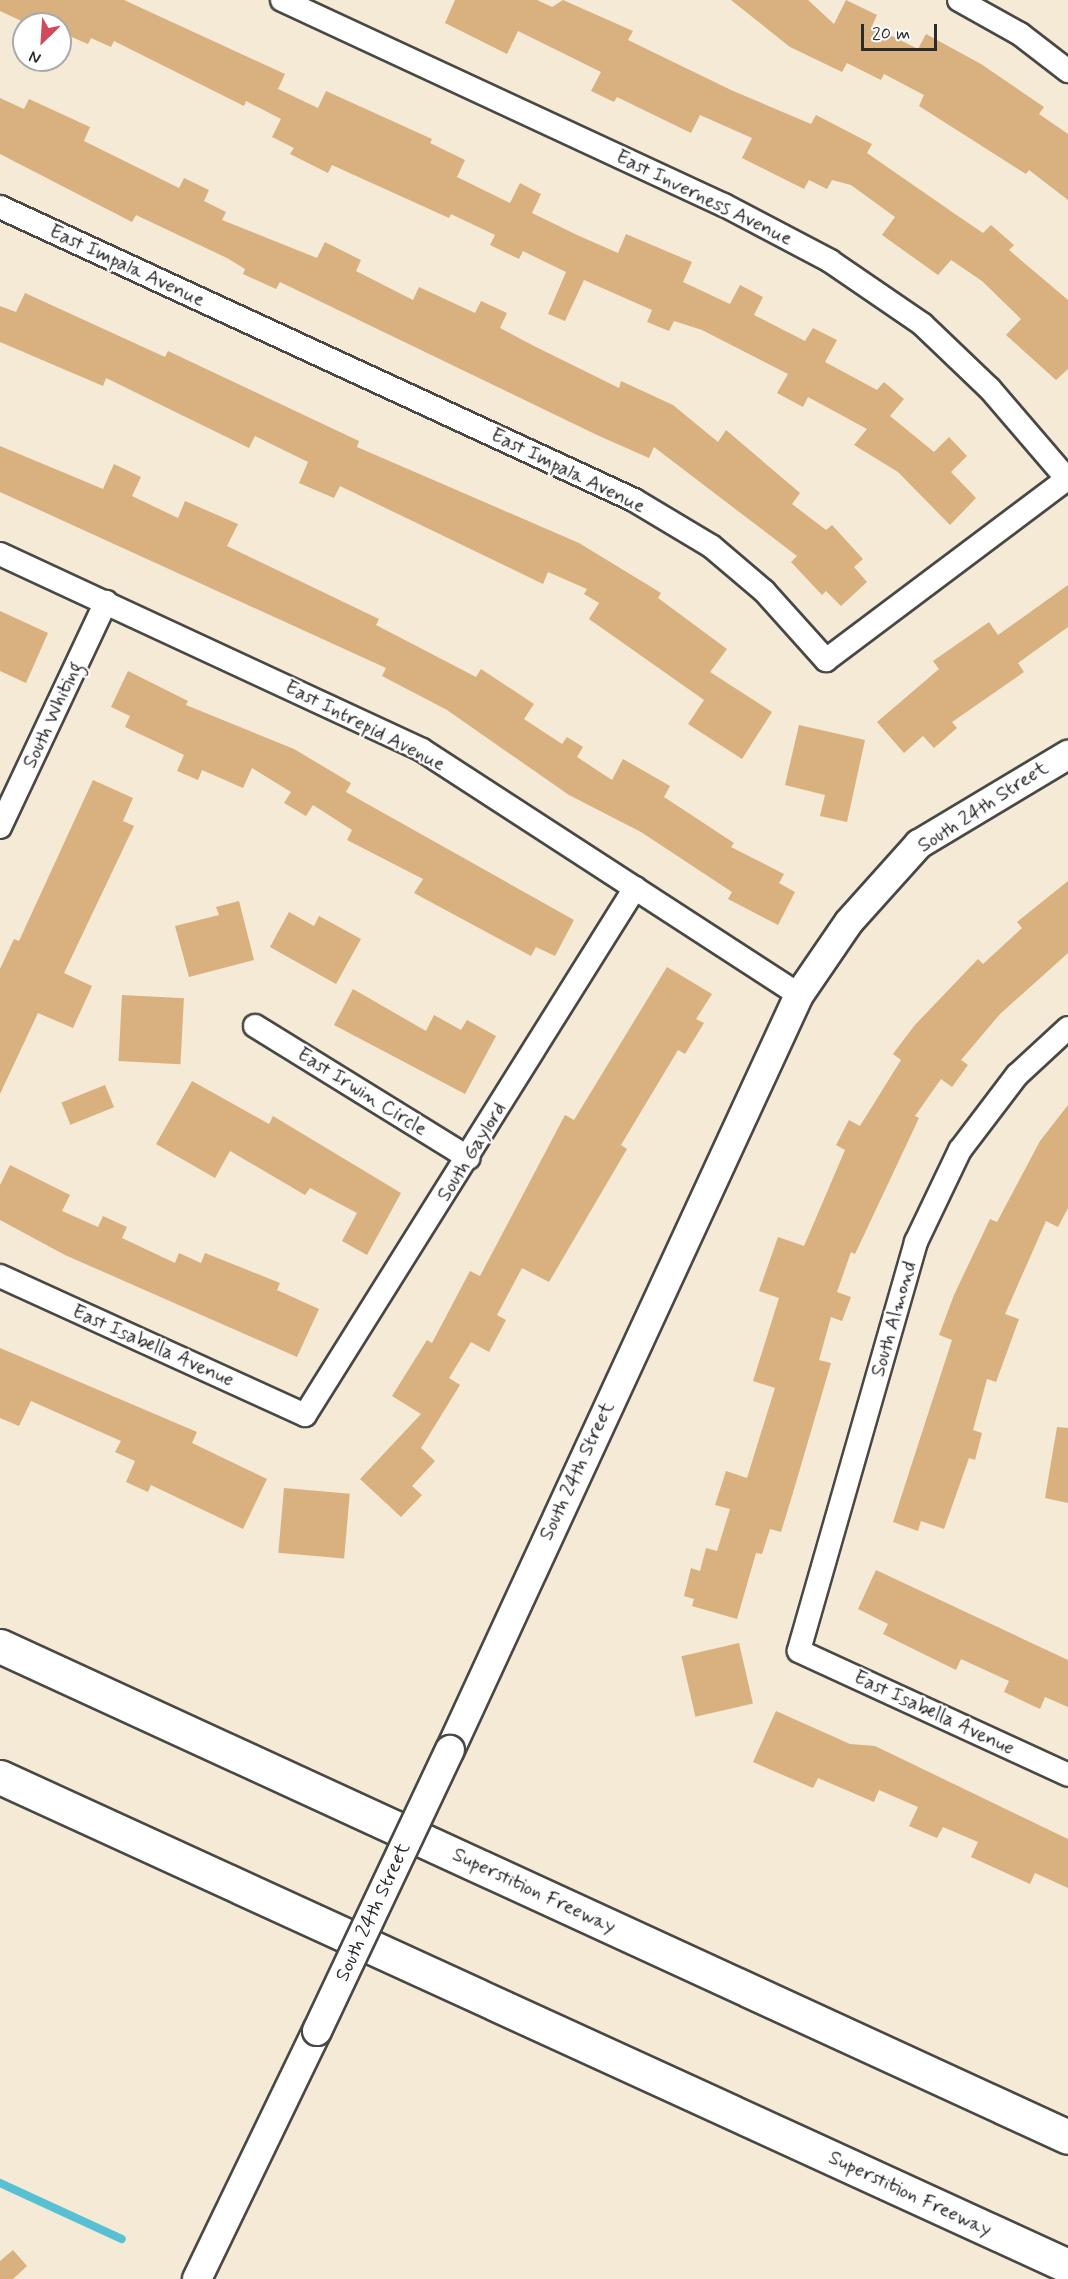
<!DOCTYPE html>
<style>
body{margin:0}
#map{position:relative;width:1068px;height:2279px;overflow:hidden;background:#f4ead5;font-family:Mynerve,sans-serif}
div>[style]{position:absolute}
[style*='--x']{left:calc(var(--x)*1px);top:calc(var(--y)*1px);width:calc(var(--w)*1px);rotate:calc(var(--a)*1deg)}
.stream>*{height:8px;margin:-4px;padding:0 4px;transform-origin:4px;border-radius:4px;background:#57c1d3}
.building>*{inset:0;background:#d8b17e;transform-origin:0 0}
.roads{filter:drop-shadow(2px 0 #494844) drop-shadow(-2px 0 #494844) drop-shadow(0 2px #494844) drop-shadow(0 -2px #494844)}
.minor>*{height:22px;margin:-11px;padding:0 11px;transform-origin:11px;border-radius:11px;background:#fff}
.tertiary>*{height:28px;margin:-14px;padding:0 14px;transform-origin:14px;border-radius:14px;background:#fff}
.motorway>*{height:33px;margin:-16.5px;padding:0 16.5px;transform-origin:16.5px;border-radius:16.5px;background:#fff}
.bridges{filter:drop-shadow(2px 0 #494844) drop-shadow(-2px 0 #494844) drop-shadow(0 2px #494844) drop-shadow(0 -2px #494844)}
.tertiary-bridge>*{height:28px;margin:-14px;padding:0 14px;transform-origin:14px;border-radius:14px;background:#fff}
span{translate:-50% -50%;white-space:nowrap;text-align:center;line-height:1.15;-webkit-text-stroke:4.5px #fff;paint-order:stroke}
.street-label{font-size:20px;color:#2b2b2b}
.north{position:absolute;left:12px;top:12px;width:60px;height:60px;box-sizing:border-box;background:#fff;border:2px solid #aaa;border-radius:50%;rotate:205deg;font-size:16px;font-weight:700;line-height:24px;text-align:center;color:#2b2b2b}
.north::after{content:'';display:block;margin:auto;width:21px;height:27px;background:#d1495b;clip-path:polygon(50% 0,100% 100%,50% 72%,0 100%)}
.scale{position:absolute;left:861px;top:24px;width:76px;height:27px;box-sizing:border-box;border:3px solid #2b2b2b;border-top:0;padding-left:8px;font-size:18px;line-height:21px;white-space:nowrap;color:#2b2b2b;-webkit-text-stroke:4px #fff;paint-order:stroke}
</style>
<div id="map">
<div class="stream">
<i style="--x:0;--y:2183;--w:134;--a:24.7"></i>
</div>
<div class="building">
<i style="clip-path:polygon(0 0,124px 0,285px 74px,278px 89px,318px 108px,326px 91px,432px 139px,430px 143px,465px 160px,457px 177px,510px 203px,520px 183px,541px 194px,532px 213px,577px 235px,618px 253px,626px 234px,692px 262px,683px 282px,730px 304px,740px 285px,763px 297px,754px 315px,805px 341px,813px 328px,837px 340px,825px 362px,877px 390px,884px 382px,904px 399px,890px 416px,934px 452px,949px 437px,967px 456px,951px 472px,976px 498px,950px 525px,898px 472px,854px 445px,867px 429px,808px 397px,803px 407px,777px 393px,788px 374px,702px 330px,674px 321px,669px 331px,647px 322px,652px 310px,584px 280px,565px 321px,548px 314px,566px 272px,523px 251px,519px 259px,490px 245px,495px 235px,451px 214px,449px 218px,332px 165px,328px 173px,290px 154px,294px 148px,272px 137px,281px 119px,246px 101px,244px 106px,114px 41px,111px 47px,91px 38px,88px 44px,60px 32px,60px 24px,28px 24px,0 11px)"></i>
<i style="clip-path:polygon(455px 0,537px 0,552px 7px,563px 0,633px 31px,628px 40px,731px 90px,811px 124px,816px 115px,872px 144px,867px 153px,955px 214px,983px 233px,991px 225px,1014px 245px,1009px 250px,1068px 300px,1068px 369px,1056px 380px,1006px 335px,1021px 319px,982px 281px,951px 260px,938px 275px,882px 235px,895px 217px,851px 185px,832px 180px,827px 189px,809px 180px,804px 189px,742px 158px,752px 138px,700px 115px,691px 133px,617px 97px,614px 102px,591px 91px,601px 72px,518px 31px,507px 54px,445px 23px)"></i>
<i style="clip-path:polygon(731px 0,808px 0,834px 24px,846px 0,877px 15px,872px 26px,918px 49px,926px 34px,981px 64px,1044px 107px,1039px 114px,1068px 134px,1068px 200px,1029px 170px,1026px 174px,919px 106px,924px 95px,884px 74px,881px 80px,847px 63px,842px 72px,790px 47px)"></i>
<i style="clip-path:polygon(0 98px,24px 109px,29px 99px,90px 127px,84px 141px,179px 188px,184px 178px,209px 190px,204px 201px,226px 212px,222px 220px,317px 258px,325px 242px,361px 260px,356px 271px,413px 300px,419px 287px,475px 313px,481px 301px,507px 313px,500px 328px,534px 346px,619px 388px,621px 381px,673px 405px,718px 442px,726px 430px,800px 493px,792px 504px,826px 530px,832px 525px,863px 559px,854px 567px,867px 582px,841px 606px,826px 591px,822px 595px,791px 562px,797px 556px,654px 447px,649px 458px,597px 435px,280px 282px,276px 289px,243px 274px,245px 269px,227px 258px,136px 215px,132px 222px,0 154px)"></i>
<i style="clip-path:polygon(25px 293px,165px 357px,168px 351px,359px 441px,357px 447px,579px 543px,661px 593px,658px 598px,727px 649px,710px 672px,772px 712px,742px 759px,688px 724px,704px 700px,589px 619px,599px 603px,584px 594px,587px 589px,548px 572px,543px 584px,340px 486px,334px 498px,299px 483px,308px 462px,255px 436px,249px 448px,106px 378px,103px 386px,0 342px,0 306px,16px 312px)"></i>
<i style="clip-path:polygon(0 446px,103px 489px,114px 464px,141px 477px,132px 496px,178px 518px,185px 501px,238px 524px,227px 546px,379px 619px,376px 625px,476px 677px,481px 669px,534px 704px,524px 719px,562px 744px,567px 737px,583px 747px,577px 757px,612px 780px,623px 759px,670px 786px,664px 797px,734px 843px,731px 847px,784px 874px,779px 883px,795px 892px,778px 925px,728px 899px,732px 892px,641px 832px,569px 795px,447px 710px,382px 676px,386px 668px,0 492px)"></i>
<i style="clip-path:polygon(1068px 585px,1068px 627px,1018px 663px,1024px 672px,952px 722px,957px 728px,934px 748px,923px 736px,904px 753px,877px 722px,939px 669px,933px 661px,989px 622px,998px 635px)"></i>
<i style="clip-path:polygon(0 611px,48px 633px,26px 683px,0 671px)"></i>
<i style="clip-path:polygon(128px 671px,188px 701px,186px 705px,294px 749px,351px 783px,346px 792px,574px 920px,555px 956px,536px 947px,531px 956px,414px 893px,423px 879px,347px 840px,352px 830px,313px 805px,306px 816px,284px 803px,291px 792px,252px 768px,243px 788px,202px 770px,198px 780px,177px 771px,184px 755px,125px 727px,130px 716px,111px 707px)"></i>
<i style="clip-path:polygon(799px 725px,865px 740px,847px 822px,820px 816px,825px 795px,785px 785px)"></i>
<i style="clip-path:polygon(93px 780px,133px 798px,123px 821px,134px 826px,64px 973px,92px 986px,73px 1028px,38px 1013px,0 1094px,0 969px,14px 939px,19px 941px)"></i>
<i style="clip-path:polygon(1068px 881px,1068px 953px,1000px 1014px,961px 1060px,968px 1065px,952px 1087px,941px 1079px,915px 1116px,919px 1118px,855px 1254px,851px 1252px,837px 1292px,851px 1297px,842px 1321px,831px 1317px,819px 1360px,831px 1363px,792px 1496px,781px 1532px,770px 1529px,762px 1554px,756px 1553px,737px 1619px,692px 1606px,694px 1599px,684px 1596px,691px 1568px,700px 1571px,706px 1548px,717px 1551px,730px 1509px,715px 1505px,726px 1471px,747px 1478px,775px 1388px,753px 1381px,779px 1298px,759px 1291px,778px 1237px,804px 1246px,845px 1150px,836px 1145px,849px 1120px,860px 1126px,901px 1060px,893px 1054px,914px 1026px,978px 959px,983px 964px,1022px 928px,1017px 922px)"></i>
<i style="clip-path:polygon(239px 901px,254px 960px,189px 977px,175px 926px,219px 915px,216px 907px)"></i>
<i style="clip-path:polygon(289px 912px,314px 926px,319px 916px,361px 939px,336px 984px,270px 947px)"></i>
<i style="clip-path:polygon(667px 967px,712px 994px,696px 1019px,704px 1023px,685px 1054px,678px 1050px,621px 1145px,627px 1149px,549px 1282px,522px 1268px,497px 1315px,506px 1320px,489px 1352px,471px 1342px,449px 1378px,460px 1385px,421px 1448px,435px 1461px,412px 1486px,422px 1495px,401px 1517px,360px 1479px,421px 1414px,392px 1396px,427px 1340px,432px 1343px,470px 1271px,480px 1276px,565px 1115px,574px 1120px)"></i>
<i style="clip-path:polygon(353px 989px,426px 1031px,434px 1015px,461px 1030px,467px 1020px,496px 1036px,465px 1094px,334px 1025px)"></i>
<i style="left:122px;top:995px;width:62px;height:66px;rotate:3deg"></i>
<i style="clip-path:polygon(192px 1081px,269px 1124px,273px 1116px,401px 1193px,367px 1255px,342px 1241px,357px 1213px,310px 1188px,305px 1195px,230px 1151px,215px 1178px,156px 1144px)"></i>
<i style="left:105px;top:1085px;width:24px;height:47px;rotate:68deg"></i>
<i style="clip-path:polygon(1068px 1105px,1068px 1208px,1058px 1227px,1046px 1221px,1005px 1314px,1019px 1319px,996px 1382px,987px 1379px,973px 1430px,982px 1433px,975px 1460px,969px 1458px,944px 1529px,921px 1521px,918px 1531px,893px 1522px,952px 1340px,939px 1335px,954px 1295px,990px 1219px,997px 1222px,1040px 1141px)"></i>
<i style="clip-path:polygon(10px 1165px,70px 1195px,62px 1211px,98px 1227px,103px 1216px,127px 1227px,122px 1238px,175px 1263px,179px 1253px,201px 1263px,205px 1253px,280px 1283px,277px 1290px,319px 1309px,297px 1357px,65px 1255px,0 1220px,0 1185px)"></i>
<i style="clip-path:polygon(0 1348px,197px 1432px,192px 1443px,267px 1479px,243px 1529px,151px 1485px,148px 1492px,126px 1482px,135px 1461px,115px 1452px,121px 1441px,31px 1401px,19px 1426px,0 1418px)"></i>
<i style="clip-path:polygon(1057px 1427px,1068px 1428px,1068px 1503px,1045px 1498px)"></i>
<i style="left:284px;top:1488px;width:66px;height:65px;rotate:5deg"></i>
<i style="clip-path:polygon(876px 1570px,1068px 1660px,1068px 1707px,1045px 1697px,1040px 1709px,1004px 1692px,1009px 1681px,961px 1659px,956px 1670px,883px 1634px,888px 1624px,858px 1609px)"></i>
<i style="left:739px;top:1643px;width:62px;height:59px;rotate:77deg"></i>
<i style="clip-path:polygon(776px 1711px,850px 1744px,875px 1746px,1068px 1839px,1068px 1888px,1035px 1873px,1030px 1884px,971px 1857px,978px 1842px,943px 1827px,937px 1838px,909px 1826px,918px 1807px,879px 1790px,874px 1802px,818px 1778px,813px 1788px,753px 1762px)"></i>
<i style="clip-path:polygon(13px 2250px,27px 2266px,13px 2279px,0 2279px,0 2261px)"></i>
</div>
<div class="roads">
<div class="minor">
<i style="--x:282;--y:0;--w:487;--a:24.9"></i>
<i style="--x:724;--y:205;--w:120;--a:27.8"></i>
<i style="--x:830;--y:261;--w:112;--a:34.4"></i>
<i style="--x:922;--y:324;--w:94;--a:43.7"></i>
<i style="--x:990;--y:389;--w:120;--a:49.4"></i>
<i style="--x:959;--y:0;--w:70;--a:29.1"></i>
<i style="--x:1020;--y:34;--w:61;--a:37.6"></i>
<i style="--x:0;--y:207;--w:698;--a:24.8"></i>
<i style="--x:634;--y:500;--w:90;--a:30.9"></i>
<i style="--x:711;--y:546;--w:70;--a:40.3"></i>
<i style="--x:764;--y:591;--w:93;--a:48.1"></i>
<i style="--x:826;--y:660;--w:301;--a:-36.9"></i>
<i style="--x:0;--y:554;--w:465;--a:24.9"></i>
<i style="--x:422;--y:750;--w:450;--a:33"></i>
<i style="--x:0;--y:827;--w:249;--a:-64.8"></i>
<i style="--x:255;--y:1026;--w:251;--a:31.7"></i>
<i style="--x:1068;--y:1028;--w:69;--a:137.3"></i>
<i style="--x:1017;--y:1075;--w:94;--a:127.2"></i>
<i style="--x:960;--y:1150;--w:102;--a:115.6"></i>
<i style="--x:916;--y:1242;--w:425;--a:106"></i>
<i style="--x:799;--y:1651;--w:296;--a:24.7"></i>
<i style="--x:0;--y:1276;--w:335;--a:24.5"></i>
<i style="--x:305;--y:1415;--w:622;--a:-57.95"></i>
</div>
<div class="tertiary">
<i style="--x:450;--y:1750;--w:832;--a:-65.19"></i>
<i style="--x:799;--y:995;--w:88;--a:-55.6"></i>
<i style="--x:849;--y:922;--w:105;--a:-48.1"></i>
<i style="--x:919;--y:844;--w:174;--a:-30.9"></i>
<i style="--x:197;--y:2279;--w:276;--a:-64.2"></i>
</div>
<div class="motorway">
<i style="--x:0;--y:1646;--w:1175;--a:24.69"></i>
<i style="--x:0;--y:1777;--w:1175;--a:24.6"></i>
</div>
</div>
<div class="bridges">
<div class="tertiary-bridge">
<i style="--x:317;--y:2031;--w:311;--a:-64.7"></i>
</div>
</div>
<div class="street-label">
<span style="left:704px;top:198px;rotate:26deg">East Inverness Avenue</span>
<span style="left:127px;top:266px;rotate:25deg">East Impala Avenue</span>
<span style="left:568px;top:471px;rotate:26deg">East Impala Avenue</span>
<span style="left:53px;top:715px;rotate:-65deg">South Whiting</span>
<span style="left:365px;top:726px;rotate:27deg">East Intrepid Avenue</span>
<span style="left:983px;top:807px;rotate:-33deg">South 24th Street</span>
<span style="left:362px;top:1092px;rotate:32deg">East Irwin Circle</span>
<span style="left:472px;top:1152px;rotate:-58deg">South Gaylord</span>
<span style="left:894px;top:1319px;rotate:-74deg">South Almond</span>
<span style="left:153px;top:1346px;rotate:24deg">East Isabella Avenue</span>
<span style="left:577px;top:1471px;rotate:-65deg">South 24th Street</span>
<span style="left:934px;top:1713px;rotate:25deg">East Isabella Avenue</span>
<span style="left:534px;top:1891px;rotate:25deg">Superstition Freeway</span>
<span style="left:373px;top:1912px;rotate:-65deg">South 24th Street</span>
<span style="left:910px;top:2194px;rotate:25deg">Superstition Freeway</span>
</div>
<div class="north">N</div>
<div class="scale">20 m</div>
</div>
